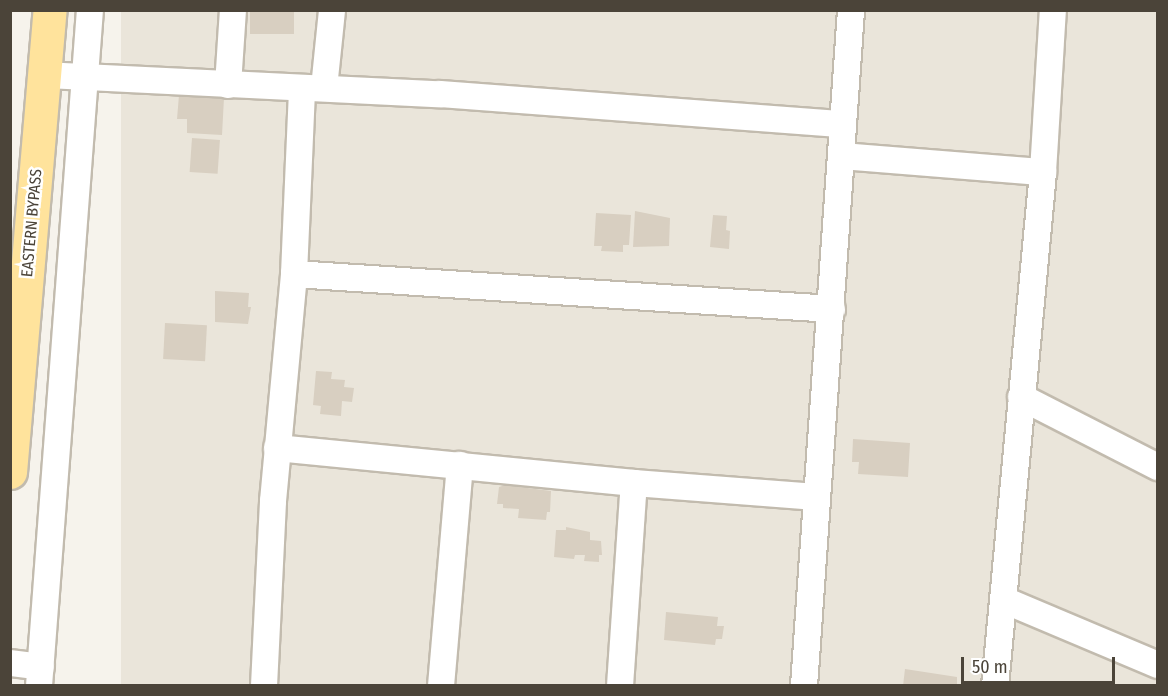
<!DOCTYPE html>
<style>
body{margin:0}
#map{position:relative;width:1168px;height:696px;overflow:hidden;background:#f6f3ec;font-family:"Fira Sans Condensed",sans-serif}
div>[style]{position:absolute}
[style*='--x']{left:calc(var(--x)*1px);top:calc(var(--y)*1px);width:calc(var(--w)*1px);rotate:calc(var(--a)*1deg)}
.residential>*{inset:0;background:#eae5da;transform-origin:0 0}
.building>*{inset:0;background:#d8cfc1;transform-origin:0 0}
.roads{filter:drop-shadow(2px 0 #c2bbae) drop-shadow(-2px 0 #c2bbae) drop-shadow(0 2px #c2bbae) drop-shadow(0 -2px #c2bbae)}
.minor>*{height:26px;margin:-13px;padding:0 13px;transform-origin:13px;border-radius:13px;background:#fff}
.major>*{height:33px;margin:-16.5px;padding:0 16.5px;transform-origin:16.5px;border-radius:16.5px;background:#ffe39c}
span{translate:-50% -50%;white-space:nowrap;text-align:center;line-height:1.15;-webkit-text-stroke:5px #fff;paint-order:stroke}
.street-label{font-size:16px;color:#4b4439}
.frame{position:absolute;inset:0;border:12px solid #4b4439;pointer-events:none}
.scale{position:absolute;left:961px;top:657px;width:154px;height:27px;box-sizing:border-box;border:3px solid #4b4439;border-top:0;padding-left:8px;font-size:18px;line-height:21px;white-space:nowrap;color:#4b4439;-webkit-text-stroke:4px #fff;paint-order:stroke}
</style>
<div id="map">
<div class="residential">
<i style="left:121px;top:11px;width:1036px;height:678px"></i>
</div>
<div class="building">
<i style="left:250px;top:10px;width:44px;height:24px"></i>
<i style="clip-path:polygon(179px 95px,224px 98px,222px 135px,187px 133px,187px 119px,177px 119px)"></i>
<i style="left:192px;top:138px;width:28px;height:34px;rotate:4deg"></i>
<i style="clip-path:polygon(635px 211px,670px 218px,669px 246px,633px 247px)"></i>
<i style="clip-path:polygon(596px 213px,631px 215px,629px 245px,623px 245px,623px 252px,601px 251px,602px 246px,594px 246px)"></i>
<i style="clip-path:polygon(713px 215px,727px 216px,726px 230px,730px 231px,729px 249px,710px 247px)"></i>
<i style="clip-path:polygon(215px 291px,249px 293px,248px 307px,251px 307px,248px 324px,215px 322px)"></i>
<i style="left:165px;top:323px;width:42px;height:36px;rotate:3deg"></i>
<i style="clip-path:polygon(316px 371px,332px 372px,331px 379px,345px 380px,344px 387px,354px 388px,352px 402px,342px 401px,341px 416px,320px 414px,321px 406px,313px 405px)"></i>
<i style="clip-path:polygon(853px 439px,910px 443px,908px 477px,858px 474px,859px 462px,852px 462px)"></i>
<i style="clip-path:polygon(505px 485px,551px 491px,550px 512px,547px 512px,546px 520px,518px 518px,519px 509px,503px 508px,503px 504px,497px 504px,499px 487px)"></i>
<i style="clip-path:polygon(566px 527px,590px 532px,590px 540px,601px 541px,602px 555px,599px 555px,599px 562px,584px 561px,585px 555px,575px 555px,574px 559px,554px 557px,556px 530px,566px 530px)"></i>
<i style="clip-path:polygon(666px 612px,718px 617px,717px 626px,724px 626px,722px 639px,716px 639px,715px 645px,664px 640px)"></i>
<i style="clip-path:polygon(905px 669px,957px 677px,957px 686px,903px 686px)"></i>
</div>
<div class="roads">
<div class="minor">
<i style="--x:45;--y:75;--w:395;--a:2.8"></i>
<i style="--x:440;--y:94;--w:404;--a:4.3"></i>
<i style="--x:228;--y:85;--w:75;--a:-86.2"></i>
<i style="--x:324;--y:88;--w:78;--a:-84.1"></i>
<i style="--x:842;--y:156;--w:202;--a:4.6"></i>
<i style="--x:294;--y:274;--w:539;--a:3.72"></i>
<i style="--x:1021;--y:397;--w:154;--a:27.1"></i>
<i style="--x:277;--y:448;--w:359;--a:5.6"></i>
<i style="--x:634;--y:483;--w:183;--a:4.4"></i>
<i style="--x:1004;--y:600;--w:167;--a:22.9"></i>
<i style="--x:10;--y:663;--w:31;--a:7"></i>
<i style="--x:39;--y:686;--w:678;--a:-85.69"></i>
<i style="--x:264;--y:686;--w:185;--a:-87.2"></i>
<i style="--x:273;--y:501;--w:228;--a:-84.7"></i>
<i style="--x:294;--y:274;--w:186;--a:-87.5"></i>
<i style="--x:441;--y:686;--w:222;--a:-85.1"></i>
<i style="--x:620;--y:686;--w:203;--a:-86.1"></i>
<i style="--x:804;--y:686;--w:678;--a:-86.02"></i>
<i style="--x:995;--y:686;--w:516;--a:-84.66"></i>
<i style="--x:1043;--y:172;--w:162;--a:-86.5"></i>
</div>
<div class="major">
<i style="--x:10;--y:472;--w:464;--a:-85.1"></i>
</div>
</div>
<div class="street-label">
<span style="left:32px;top:223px;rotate:-85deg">EASTERN BYPASS</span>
</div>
<div class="frame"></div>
<div class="scale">50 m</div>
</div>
